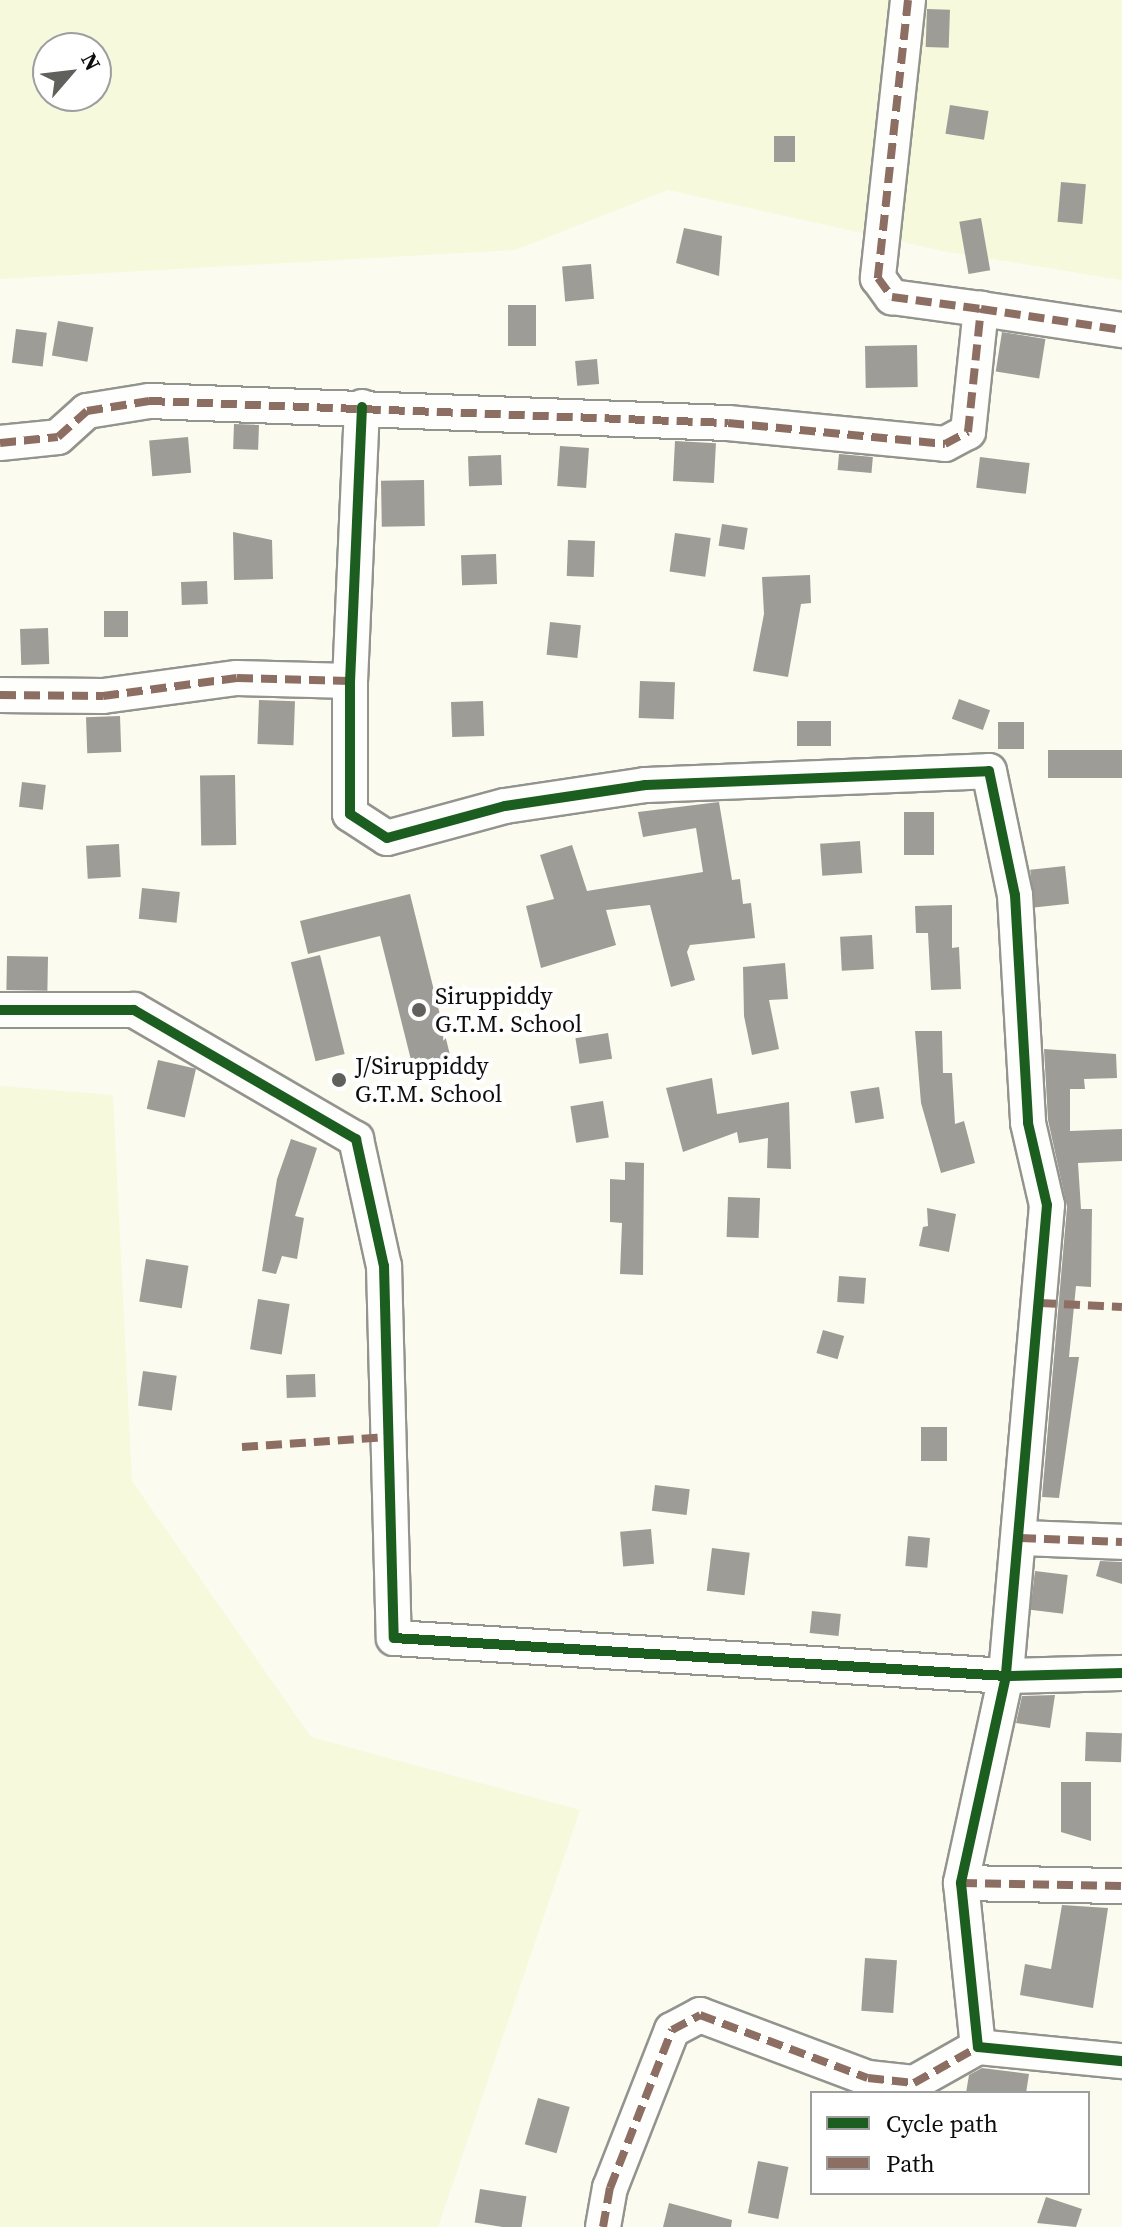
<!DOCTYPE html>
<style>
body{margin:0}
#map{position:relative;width:1122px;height:2227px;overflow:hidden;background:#fbfbf0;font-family:"Source Serif 4",serif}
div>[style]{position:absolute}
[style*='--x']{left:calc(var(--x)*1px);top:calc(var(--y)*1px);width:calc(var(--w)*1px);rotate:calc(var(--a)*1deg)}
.farmland>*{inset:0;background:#f7f9dc}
.building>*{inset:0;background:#9e9c96;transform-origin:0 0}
.roads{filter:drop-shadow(2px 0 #94948f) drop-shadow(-2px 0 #94948f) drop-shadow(0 2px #94948f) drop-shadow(0 -2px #94948f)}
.minor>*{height:34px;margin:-17px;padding:0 17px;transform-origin:17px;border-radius:17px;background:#fefefd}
.quiet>*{height:8px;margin-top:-4px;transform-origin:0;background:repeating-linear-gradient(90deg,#8d6e63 0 16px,transparent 0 24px)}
.cycleway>*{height:10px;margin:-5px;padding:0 5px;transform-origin:5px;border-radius:5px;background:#1b5e20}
.dots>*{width:22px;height:22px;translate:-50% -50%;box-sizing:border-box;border:4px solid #fff;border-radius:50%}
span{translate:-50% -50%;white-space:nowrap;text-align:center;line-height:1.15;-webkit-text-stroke:8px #fff;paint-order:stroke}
.poi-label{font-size:24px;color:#0d0d0d}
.left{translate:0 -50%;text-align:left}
.legend{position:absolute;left:810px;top:2091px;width:280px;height:104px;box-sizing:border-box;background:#fff;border:2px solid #9e9e9e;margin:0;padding:10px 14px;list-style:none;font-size:24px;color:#0d0d0d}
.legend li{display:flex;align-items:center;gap:16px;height:40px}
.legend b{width:40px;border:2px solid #9e9e9e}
.north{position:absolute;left:32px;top:32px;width:80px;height:80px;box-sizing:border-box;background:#fff;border:2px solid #9e9e9e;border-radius:50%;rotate:62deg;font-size:22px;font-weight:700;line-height:32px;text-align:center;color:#0d0d0d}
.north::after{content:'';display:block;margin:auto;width:28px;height:36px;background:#60605c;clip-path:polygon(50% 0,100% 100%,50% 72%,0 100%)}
</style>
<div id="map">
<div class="farmland">
<i style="clip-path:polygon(evenodd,0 0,1122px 0,1122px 280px,943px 251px,668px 190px,515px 250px,0 279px,0 0,48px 48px,96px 48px,96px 96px,48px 96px,48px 48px)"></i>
<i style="clip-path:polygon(0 1086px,113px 1095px,132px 1481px,311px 1737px,580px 1810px,438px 2227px,0 2227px)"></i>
</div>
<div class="building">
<i style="left:927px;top:9px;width:23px;height:38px;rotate:2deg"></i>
<i style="left:950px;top:105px;width:39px;height:29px;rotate:9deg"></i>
<i style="left:774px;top:136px;width:21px;height:26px"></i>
<i style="left:1061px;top:182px;width:25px;height:40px;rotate:5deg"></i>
<i style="left:981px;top:218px;width:53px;height:22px;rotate:80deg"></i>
<i style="clip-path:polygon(684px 228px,722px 236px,719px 276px,676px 263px)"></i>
<i style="left:591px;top:264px;width:35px;height:29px;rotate:85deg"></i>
<i style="left:508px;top:305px;width:28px;height:41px"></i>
<i style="left:58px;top:321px;width:36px;height:35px;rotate:10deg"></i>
<i style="left:16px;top:329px;width:31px;height:34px;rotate:7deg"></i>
<i style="left:1002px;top:332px;width:44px;height:40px;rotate:9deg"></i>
<i style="left:917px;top:345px;width:42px;height:52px;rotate:89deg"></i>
<i style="left:597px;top:359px;width:25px;height:22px;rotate:85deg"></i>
<i style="left:234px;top:424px;width:25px;height:25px;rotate:2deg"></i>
<i style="left:188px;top:437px;width:36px;height:39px;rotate:85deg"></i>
<i style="left:675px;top:441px;width:41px;height:40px;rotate:3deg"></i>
<i style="left:560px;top:446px;width:29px;height:40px;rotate:4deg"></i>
<i style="left:839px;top:454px;width:34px;height:16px;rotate:5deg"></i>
<i style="left:501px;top:455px;width:30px;height:33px;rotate:88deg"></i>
<i style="left:980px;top:457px;width:50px;height:31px;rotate:7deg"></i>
<i style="left:424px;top:480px;width:46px;height:43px;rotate:89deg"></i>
<i style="left:722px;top:524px;width:26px;height:22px;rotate:9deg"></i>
<i style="clip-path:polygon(233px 532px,272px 540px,273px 579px,234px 580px)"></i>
<i style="left:675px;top:533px;width:36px;height:39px;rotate:8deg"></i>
<i style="left:568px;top:540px;width:27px;height:36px;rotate:2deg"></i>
<i style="left:496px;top:554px;width:30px;height:35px;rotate:88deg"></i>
<i style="clip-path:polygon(810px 575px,811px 603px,801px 604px,788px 677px,753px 671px,764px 614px,762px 577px)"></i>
<i style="left:207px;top:581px;width:23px;height:26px;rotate:88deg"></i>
<i style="left:104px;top:611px;width:24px;height:26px"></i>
<i style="left:550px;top:622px;width:31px;height:33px;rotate:6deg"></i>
<i style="left:48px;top:628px;width:36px;height:28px;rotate:88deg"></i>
<i style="left:640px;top:681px;width:35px;height:37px;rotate:2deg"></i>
<i style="left:959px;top:699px;width:33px;height:21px;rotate:20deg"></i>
<i style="left:259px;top:700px;width:36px;height:44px;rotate:2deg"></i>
<i style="left:483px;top:701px;width:35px;height:32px;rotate:88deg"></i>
<i style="left:120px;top:716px;width:36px;height:34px;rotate:88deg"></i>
<i style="left:797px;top:721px;width:34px;height:25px"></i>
<i style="left:998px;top:722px;width:26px;height:27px"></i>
<i style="left:1048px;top:750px;width:74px;height:28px"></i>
<i style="left:235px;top:775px;width:70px;height:35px;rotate:89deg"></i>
<i style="left:22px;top:782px;width:24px;height:25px;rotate:7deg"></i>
<i style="clip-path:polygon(719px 802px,732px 880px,740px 879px,743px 904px,751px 903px,755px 938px,690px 945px,687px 952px,695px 980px,671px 987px,650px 905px,606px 910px,616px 945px,541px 968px,526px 906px,554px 899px,540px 855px,572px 845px,587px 891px,703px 872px,696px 828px,643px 837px,638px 812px)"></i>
<i style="left:904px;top:812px;width:30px;height:43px"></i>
<i style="left:860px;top:841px;width:32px;height:40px;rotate:86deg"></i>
<i style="left:119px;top:844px;width:33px;height:33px;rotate:87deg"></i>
<i style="left:1065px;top:866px;width:38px;height:35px;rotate:84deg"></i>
<i style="left:142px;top:888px;width:38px;height:31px;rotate:6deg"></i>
<i style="clip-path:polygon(410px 894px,453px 1067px,415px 1076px,380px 936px,308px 954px,300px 921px)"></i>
<i style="clip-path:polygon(952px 905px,952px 948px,959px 947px,961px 989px,931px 990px,928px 933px,916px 933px,915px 906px)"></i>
<i style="left:872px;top:935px;width:34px;height:32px;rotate:87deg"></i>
<i style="left:320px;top:955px;width:102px;height:30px;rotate:76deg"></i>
<i style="left:7px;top:956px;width:41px;height:34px;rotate:1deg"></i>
<i style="clip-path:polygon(785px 963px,788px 999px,769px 1000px,779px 1049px,752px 1055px,744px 1016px,743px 967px)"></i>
<i style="clip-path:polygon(915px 1031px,942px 1031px,943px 1073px,952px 1073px,955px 1124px,964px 1121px,975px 1163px,941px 1173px,921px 1103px)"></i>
<i style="left:608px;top:1033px;width:26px;height:33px;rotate:81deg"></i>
<i style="clip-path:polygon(1044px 1049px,1116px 1054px,1117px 1078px,1084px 1079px,1085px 1089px,1070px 1089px,1070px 1131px,1122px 1129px,1122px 1161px,1078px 1163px,1081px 1209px,1092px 1209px,1091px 1287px,1076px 1286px,1069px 1357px,1079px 1357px,1059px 1498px,1042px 1497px,1067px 1207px,1048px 1120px)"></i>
<i style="left:158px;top:1060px;width:39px;height:50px;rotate:13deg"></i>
<i style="clip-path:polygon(712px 1078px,717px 1114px,789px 1102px,791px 1169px,767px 1168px,768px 1138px,739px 1143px,737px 1132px,683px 1152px,666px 1088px)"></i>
<i style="left:879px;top:1087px;width:32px;height:29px;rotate:81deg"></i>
<i style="left:603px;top:1101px;width:37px;height:33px;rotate:81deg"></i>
<i style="clip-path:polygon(291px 1139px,317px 1148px,295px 1216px,304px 1218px,297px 1259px,282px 1256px,276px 1274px,262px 1271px,277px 1179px)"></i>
<i style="clip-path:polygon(625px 1162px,644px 1163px,643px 1275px,620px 1274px,622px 1223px,610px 1222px,610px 1179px,625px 1180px)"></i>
<i style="left:728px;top:1197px;width:32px;height:40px;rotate:2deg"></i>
<i style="clip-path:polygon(927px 1208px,956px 1214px,949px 1252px,919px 1246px,923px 1227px,928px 1226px)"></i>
<i style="left:146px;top:1259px;width:43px;height:43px;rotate:9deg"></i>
<i style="left:839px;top:1276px;width:27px;height:26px;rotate:4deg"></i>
<i style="left:258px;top:1299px;width:32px;height:51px;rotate:9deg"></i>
<i style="left:823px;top:1330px;width:22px;height:24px;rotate:16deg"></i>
<i style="left:143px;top:1371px;width:34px;height:35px;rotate:8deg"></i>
<i style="left:315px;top:1374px;width:23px;height:29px;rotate:88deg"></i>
<i style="left:921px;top:1427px;width:26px;height:34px"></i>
<i style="left:655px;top:1485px;width:35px;height:26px;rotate:7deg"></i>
<i style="left:651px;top:1529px;width:35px;height:31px;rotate:85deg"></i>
<i style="left:908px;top:1536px;width:22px;height:30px;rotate:5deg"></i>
<i style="left:712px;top:1548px;width:38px;height:43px;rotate:7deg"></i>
<i style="clip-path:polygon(1100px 1561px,1122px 1562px,1122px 1584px,1096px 1576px)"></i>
<i style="left:1035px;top:1571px;width:33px;height:39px;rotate:7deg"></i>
<i style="left:812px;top:1611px;width:29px;height:22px;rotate:6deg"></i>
<i style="clip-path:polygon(1055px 1695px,1050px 1728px,1016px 1723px,1022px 1696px)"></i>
<i style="left:1086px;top:1732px;width:36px;height:29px;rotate:2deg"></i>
<i style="clip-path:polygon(1061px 1782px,1091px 1782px,1091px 1841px,1061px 1832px)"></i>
<i style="clip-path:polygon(1062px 1905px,1108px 1908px,1093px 2008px,1020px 1995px,1025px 1964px,1051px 1969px)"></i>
<i style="left:865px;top:1958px;width:32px;height:53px;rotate:4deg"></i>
<i style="clip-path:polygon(982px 2068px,1029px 2074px,1026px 2093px,966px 2093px,969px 2075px)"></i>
<i style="left:538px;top:2098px;width:33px;height:48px;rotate:16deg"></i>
<i style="left:758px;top:2161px;width:31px;height:53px;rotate:11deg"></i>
<i style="left:480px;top:2189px;width:47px;height:34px;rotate:9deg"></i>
<i style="clip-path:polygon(1046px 2197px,1082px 2209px,1076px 2227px,1037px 2223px)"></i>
<i style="clip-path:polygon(669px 2203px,732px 2220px,731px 2227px,663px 2227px)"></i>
</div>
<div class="roads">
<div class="minor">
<i style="--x:908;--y:0;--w:280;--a:96.2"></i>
<i style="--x:878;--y:278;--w:24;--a:54"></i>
<i style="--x:892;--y:297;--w:90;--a:7.7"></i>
<i style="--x:362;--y:407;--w:274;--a:92.5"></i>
<i style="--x:350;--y:681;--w:133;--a:90"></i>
<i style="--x:350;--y:814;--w:44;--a:33"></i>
<i style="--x:387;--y:838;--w:122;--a:-15.2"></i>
<i style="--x:505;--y:806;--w:142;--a:-8.5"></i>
<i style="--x:645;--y:785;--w:344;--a:-2.3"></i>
<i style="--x:989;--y:771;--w:127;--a:78.2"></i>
<i style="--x:1015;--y:895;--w:228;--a:86.7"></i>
<i style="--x:1028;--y:1123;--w:84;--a:77"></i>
<i style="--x:1047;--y:1205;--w:473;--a:95"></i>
<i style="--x:1006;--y:1676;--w:116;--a:-1.5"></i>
<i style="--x:0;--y:443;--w:58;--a:-5.9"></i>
<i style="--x:58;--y:437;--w:39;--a:-42"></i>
<i style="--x:87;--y:411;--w:63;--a:-9.2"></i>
<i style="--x:149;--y:401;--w:579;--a:2.18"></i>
<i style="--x:728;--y:423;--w:218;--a:5.5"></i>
<i style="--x:945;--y:444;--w:26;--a:-28"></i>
<i style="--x:968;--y:432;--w:124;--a:-84"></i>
<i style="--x:981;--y:309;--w:143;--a:8.5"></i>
<i style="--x:0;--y:695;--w:103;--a:0.6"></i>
<i style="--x:103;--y:696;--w:135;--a:-7.7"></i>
<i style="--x:237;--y:678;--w:113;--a:1.5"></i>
<i style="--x:0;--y:1010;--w:134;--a:0"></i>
<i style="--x:134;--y:1010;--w:257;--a:30.2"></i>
<i style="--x:356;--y:1139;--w:130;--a:77.6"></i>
<i style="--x:384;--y:1266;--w:372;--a:88.5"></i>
<i style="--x:394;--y:1638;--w:613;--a:3.55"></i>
<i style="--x:1006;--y:1676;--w:212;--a:102.3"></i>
<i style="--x:961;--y:1883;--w:165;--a:84.1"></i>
<i style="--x:978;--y:2047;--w:145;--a:5.6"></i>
<i style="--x:1020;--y:1538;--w:102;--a:2.2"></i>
<i style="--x:961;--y:1883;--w:161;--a:1.1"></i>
<i style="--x:603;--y:2227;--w:40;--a:-80"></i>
<i style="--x:610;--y:2188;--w:170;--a:-68.6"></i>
<i style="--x:672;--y:2030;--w:32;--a:-28"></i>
<i style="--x:700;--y:2015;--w:179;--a:20.6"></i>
<i style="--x:868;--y:2078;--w:46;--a:6.2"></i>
<i style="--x:914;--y:2083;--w:73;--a:-29.4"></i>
</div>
</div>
<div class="quiet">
<i style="--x:908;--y:0;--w:280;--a:96.2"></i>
<i style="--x:878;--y:278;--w:24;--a:54"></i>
<i style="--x:892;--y:297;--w:90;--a:7.7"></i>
<i style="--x:0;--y:443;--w:58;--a:-5.9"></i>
<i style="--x:58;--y:437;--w:39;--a:-42"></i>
<i style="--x:87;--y:411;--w:63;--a:-9.2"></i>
<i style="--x:149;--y:401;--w:579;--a:2.18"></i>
<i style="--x:728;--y:423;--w:218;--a:5.5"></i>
<i style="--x:945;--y:444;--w:26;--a:-28"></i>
<i style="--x:968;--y:432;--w:124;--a:-84"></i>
<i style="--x:981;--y:309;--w:143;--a:8.5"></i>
<i style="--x:0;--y:695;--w:103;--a:0.6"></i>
<i style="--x:103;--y:696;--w:135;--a:-7.7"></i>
<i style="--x:237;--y:678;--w:113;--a:1.5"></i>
<i style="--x:1040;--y:1303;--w:82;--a:2.8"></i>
<i style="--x:242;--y:1447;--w:146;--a:-3.9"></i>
<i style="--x:1020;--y:1538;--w:102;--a:2.2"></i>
<i style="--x:961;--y:1883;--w:161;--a:1.1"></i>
<i style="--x:603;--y:2227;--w:40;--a:-80"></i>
<i style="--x:610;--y:2188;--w:170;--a:-68.6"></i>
<i style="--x:672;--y:2030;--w:32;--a:-28"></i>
<i style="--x:700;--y:2015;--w:179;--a:20.6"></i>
<i style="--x:868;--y:2078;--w:46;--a:6.2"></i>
<i style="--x:914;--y:2083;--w:73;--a:-29.4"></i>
</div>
<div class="cycleway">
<i style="--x:362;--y:407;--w:274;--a:92.5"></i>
<i style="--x:350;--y:681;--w:133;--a:90"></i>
<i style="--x:350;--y:814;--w:44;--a:33"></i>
<i style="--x:387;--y:838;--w:122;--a:-15.2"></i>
<i style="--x:505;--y:806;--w:142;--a:-8.5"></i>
<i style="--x:645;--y:785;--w:344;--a:-2.3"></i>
<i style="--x:989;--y:771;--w:127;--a:78.2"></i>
<i style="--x:1015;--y:895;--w:228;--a:86.7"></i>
<i style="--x:1028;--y:1123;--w:84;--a:77"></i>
<i style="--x:1047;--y:1205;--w:473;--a:95"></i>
<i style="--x:1006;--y:1676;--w:116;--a:-1.5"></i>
<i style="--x:0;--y:1010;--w:134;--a:0"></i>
<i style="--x:134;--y:1010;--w:257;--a:30.2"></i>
<i style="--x:356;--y:1139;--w:130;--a:77.6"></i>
<i style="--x:384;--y:1266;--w:372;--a:88.5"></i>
<i style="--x:394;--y:1638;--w:613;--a:3.55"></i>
<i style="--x:1006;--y:1676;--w:212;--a:102.3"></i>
<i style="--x:961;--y:1883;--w:165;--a:84.1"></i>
<i style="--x:978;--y:2047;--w:145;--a:5.6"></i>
</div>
<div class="dots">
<i style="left:419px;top:1010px;background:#60605c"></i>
<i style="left:339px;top:1080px;background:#60605c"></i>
</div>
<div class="poi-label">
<span class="left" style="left:435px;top:1010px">Siruppiddy<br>G.T.M. School</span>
<span class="left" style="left:355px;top:1080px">J/Siruppiddy<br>G.T.M. School</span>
</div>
<ul class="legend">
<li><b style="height:10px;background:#1b5e20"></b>Cycle path</li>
<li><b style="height:10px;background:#8d6e63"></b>Path</li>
</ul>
<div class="north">N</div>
</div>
